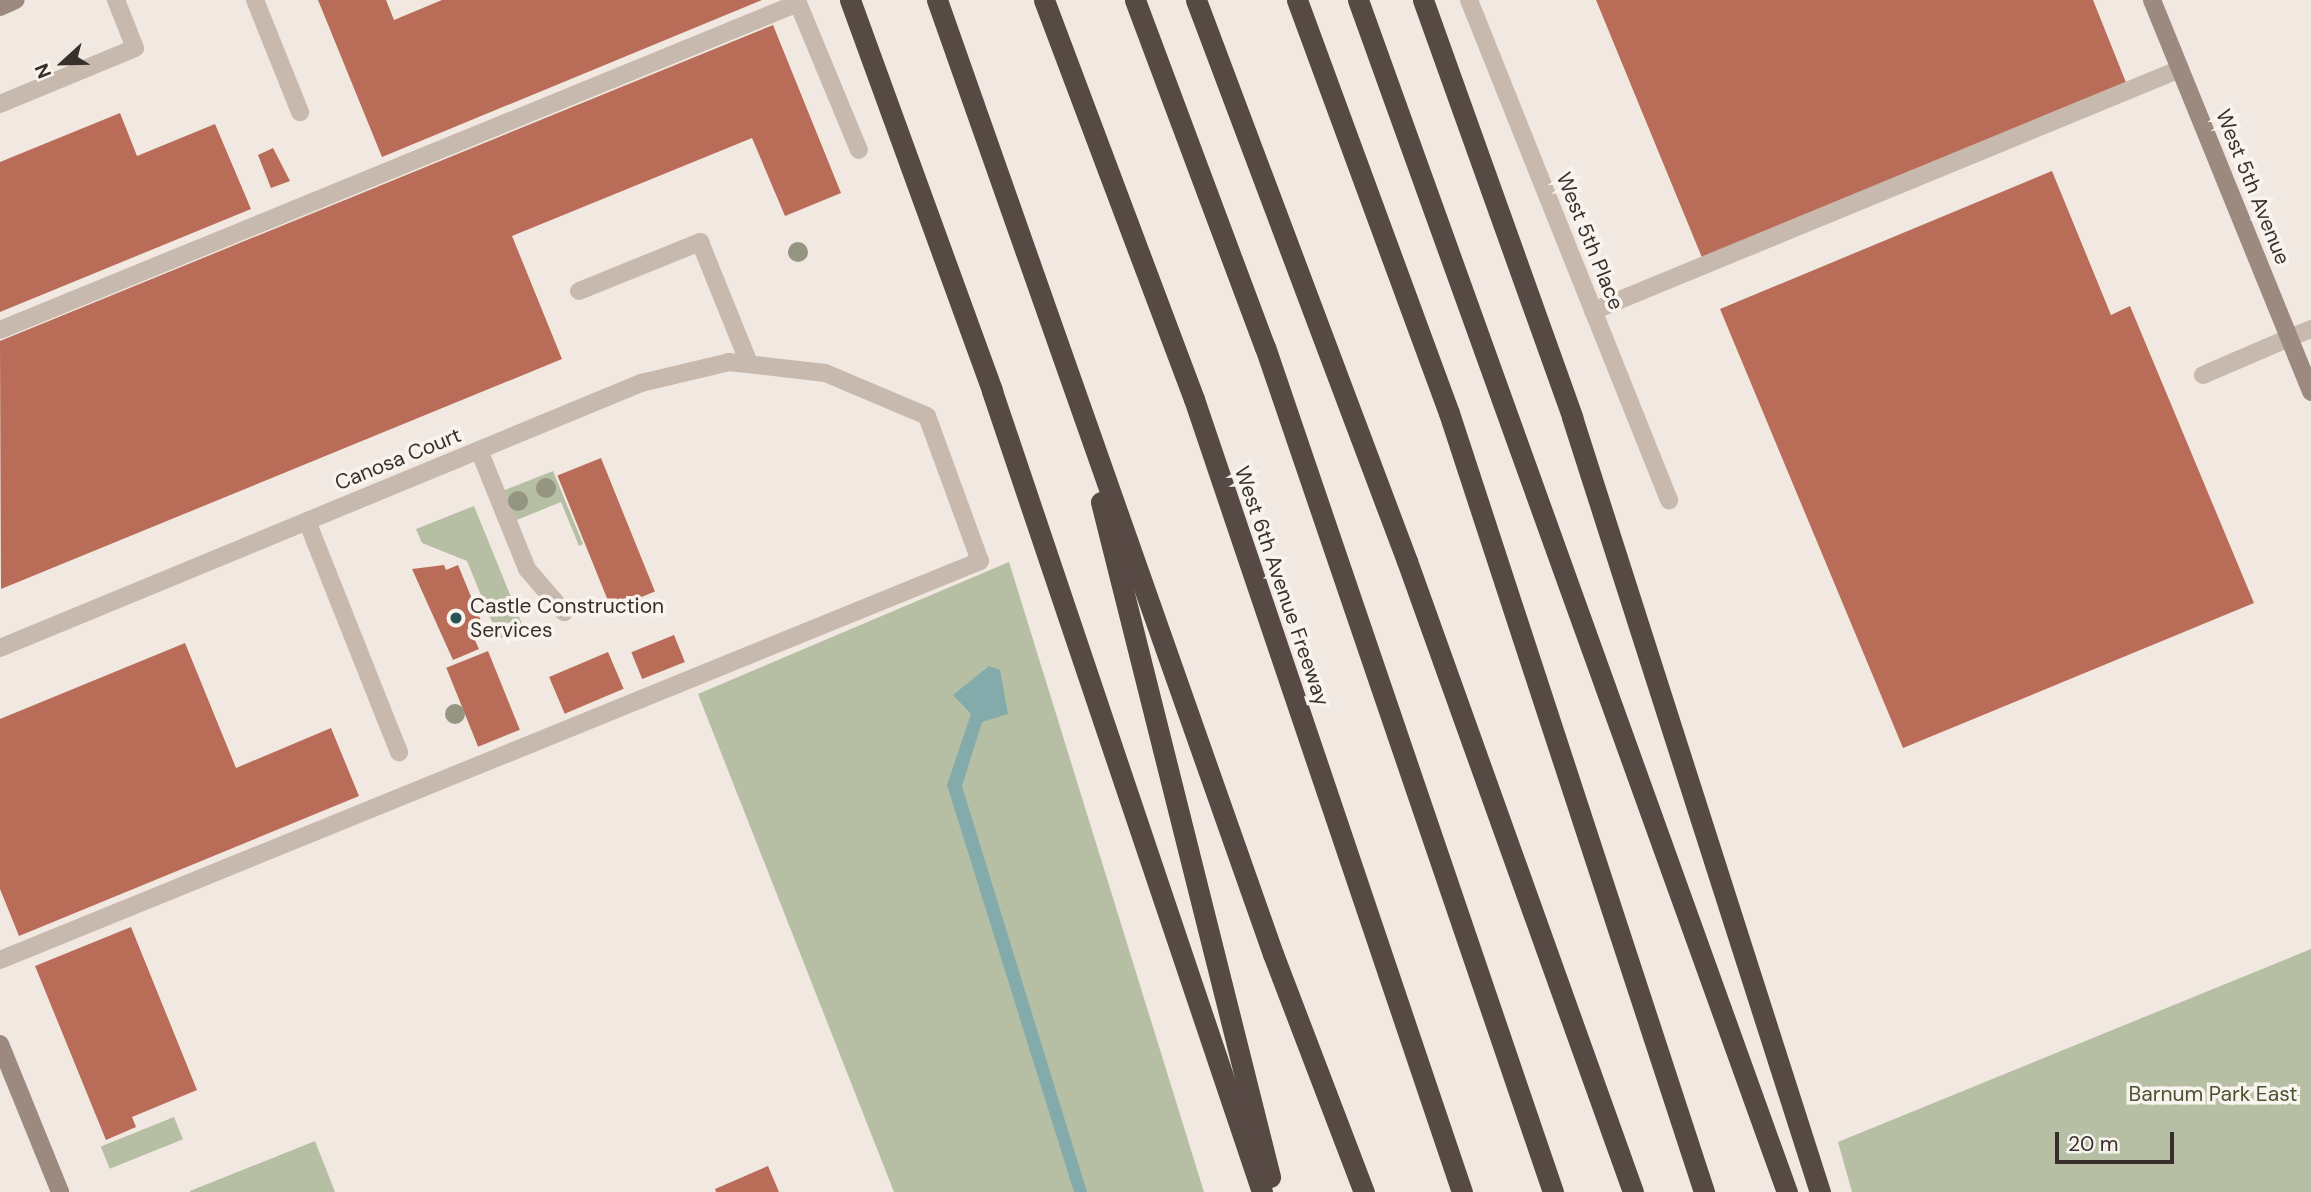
<!DOCTYPE html>
<style>
body{margin:0}
#map{position:relative;width:2311px;height:1192px;overflow:hidden;background:#f1e9e1;font-family:"DM Sans",sans-serif}
div>[style]{position:absolute}
[style*='--x']{left:calc(var(--x)*1px);top:calc(var(--y)*1px);width:calc(var(--w)*1px);rotate:calc(var(--a)*1deg)}
.green>*{inset:0;background:#b6bfa3;transform-origin:0 0}
.water>*{inset:0;background:#83abab}
.building>*{inset:0;background:#b96c58;transform-origin:0 0}
.lane>*{height:18px;margin:-9px;padding:0 9px;transform-origin:9px;border-radius:9px;background:#c8b9ae}
.street>*{height:18px;margin:-9px;padding:0 9px;transform-origin:9px;border-radius:9px;background:#c8b9ae}
.secondary>*{height:18px;margin:-9px;padding:0 9px;transform-origin:9px;border-radius:9px;background:#9c8980}
.highway>*{height:21px;margin:-10.5px;padding:0 10.5px;transform-origin:10.5px;border-radius:10.5px;background:#574944}
.trees>*{width:20px;height:20px;margin:-10px;border-radius:50%;background:#949681}
.dots>*{width:19px;height:19px;translate:-50% -50%;box-sizing:border-box;border:4px solid #f9f3ee;border-radius:50%}
span{translate:-50% -50%;white-space:nowrap;text-align:center;line-height:1.15;-webkit-text-stroke:7px #f9f3ee;paint-order:stroke}
.street-label{font-size:21px;color:#382f2c}
.poi-label{font-size:21px;color:#382f2c}
.left{translate:0 -50%;text-align:left}
.park-label{font-size:21px;color:#485332}
.north{position:absolute;left:28px;top:28px;width:70px;height:70px;-webkit-text-stroke:5px #f9f3ee;paint-order:stroke;rotate:248deg;font-size:19px;font-weight:700;line-height:28px;text-align:center;color:#382f2c}
.north::after{content:'';display:block;margin:auto;width:24px;height:32px;background:#382f2c;clip-path:polygon(50% 0,100% 100%,50% 72%,0 100%)}
.scale{position:absolute;left:2055px;top:1132px;width:119px;height:32px;box-sizing:border-box;border:4px solid #382f2c;border-top:0;padding-left:9px;font-size:21px;line-height:24px;white-space:nowrap;color:#382f2c;-webkit-text-stroke:5px #f9f3ee;paint-order:stroke}
</style>
<div id="map">
<div class="green">
<i style="clip-path:polygon(553px 471px,583px 544px,579px 546px,561px 502px,512px 522px,500px 492px)"></i>
<i style="clip-path:polygon(474px 506px,524px 629px,499px 639px,467px 561px,422px 543px,416px 529px)"></i>
<i style="clip-path:polygon(1009px 562px,1204px 1192px,894px 1192px,698px 694px)"></i>
<i style="clip-path:polygon(2311px 949px,2311px 1192px,1852px 1192px,1838px 1142px)"></i>
<i style="left:174px;top:1117px;width:24px;height:79px;rotate:68deg"></i>
<i style="clip-path:polygon(315px 1141px,335px 1192px,190px 1192px,190px 1191px)"></i>
</div>
<div class="water">
<i style="clip-path:polygon(989px 666px,1000px 670px,1008px 714px,982px 722px,962px 786px,1087px 1192px,1074px 1192px,947px 785px,971px 714px,953px 695px)"></i>
</div>
<div class="building">
<i style="clip-path:polygon(318px 0,386px 0,394px 20px,442px 0,762px 0,382px 157px)"></i>
<i style="clip-path:polygon(1596px 0,2093px 0,2127px 85px,1703px 260px)"></i>
<i style="clip-path:polygon(773px 25px,841px 193px,785px 216px,752px 138px,512px 236px,562px 359px,1px 589px,0 341px)"></i>
<i style="clip-path:polygon(120px 113px,137px 156px,215px 124px,251px 209px,0 312px,0 162px)"></i>
<i style="clip-path:polygon(273px 148px,290px 181px,271px 188px,258px 155px)"></i>
<i style="clip-path:polygon(2052px 171px,2111px 315px,2130px 306px,2254px 603px,1903px 748px,1720px 309px)"></i>
<i style="left:601px;top:458px;width:144px;height:47px;rotate:68deg"></i>
<i style="clip-path:polygon(444px 565px,446px 570px,458px 565px,486px 633px,474px 638px,479px 649px,453px 660px,412px 569px)"></i>
<i style="left:674px;top:635px;width:29px;height:46px;rotate:68deg"></i>
<i style="clip-path:polygon(185px 643px,236px 768px,331px 728px,359px 796px,19px 936px,0 889px,0 719px)"></i>
<i style="left:488px;top:651px;width:85px;height:45px;rotate:68deg"></i>
<i style="left:608px;top:652px;width:40px;height:64px;rotate:67deg"></i>
<i style="clip-path:polygon(131px 927px,197px 1090px,132px 1117px,136px 1127px,106px 1140px,35px 966px)"></i>
<i style="clip-path:polygon(768px 1166px,779px 1192px,716px 1192px,715px 1189px)"></i>
</div>
<div class="lane">
<i style="--x:255;--y:0;--w:121;--a:68.1"></i>
<i style="--x:0;--y:104;--w:146;--a:-22.5"></i>
<i style="--x:135;--y:48;--w:52;--a:-111.6"></i>
<i style="--x:579;--y:291;--w:131;--a:-22"></i>
<i style="--x:700;--y:242;--w:131;--a:68"></i>
<i style="--x:1593;--y:311;--w:635;--a:-22.4"></i>
<i style="--x:0;--y:330;--w:862;--a:-22.28"></i>
<i style="--x:798;--y:3;--w:159;--a:67.5"></i>
<i style="--x:2203;--y:375;--w:94;--a:-23.3"></i>
<i style="--x:479;--y:450;--w:128;--a:68"></i>
<i style="--x:527;--y:569;--w:57;--a:49.3"></i>
<i style="--x:307;--y:521;--w:249;--a:68.3"></i>
<i style="--x:0;--y:960;--w:1058;--a:-22.15"></i>
<i style="--x:980;--y:561;--w:154;--a:-110.1"></i>
<i style="--x:927;--y:416;--w:111;--a:-157.1"></i>
</div>
<div class="street">
<i style="--x:1469;--y:0;--w:539;--a:68.2"></i>
<i style="--x:2289;--y:338;--w:24;--a:-22"></i>
<i style="--x:0;--y:648;--w:694;--a:-22.46"></i>
<i style="--x:641;--y:383;--w:90;--a:-13.4"></i>
<i style="--x:729;--y:362;--w:97;--a:6.5"></i>
</div>
<div class="secondary">
<i style="--x:2152;--y:0;--w:423;--a:67.9"></i>
<i style="--x:0;--y:7;--w:17;--a:-24"></i>
<i style="--x:0;--y:1044;--w:160;--a:67.9"></i>
</div>
<div class="highway">
<i style="--x:850;--y:0;--w:416;--a:70"></i>
<i style="--x:992;--y:391;--w:845;--a:71.37"></i>
<i style="--x:937;--y:0;--w:1011;--a:70.6"></i>
<i style="--x:1273;--y:954;--w:255;--a:69.1"></i>
<i style="--x:1044;--y:0;--w:426;--a:69.4"></i>
<i style="--x:1194;--y:399;--w:837;--a:71.33"></i>
<i style="--x:1135;--y:0;--w:371;--a:69.5"></i>
<i style="--x:1265;--y:347;--w:893;--a:71.18"></i>
<i style="--x:1196;--y:0;--w:599;--a:69.39"></i>
<i style="--x:1407;--y:561;--w:670;--a:70.29"></i>
<i style="--x:1297;--y:0;--w:440;--a:69.8"></i>
<i style="--x:1449;--y:413;--w:820;--a:71.87"></i>
<i style="--x:1358;--y:0;--w:1267;--a:70.21"></i>
<i style="--x:1423;--y:0;--w:443;--a:70.3"></i>
<i style="--x:1572;--y:417;--w:814;--a:72.26"></i>
<i style="--x:1101;--y:502;--w:696;--a:75.94"></i>
</div>
<div class="trees">
<i style="left:798px;top:252px"></i>
<i style="left:546px;top:488px"></i>
<i style="left:518px;top:501px"></i>
<i style="left:455px;top:714px"></i>
</div>
<div class="dots">
<i style="left:456px;top:618px;background:#265355"></i>
</div>
<div class="street-label">
<span style="left:2253px;top:187px;rotate:68deg">West 5th Avenue</span>
<span style="left:1590px;top:241px;rotate:68deg">West 5th Place</span>
<span style="left:398px;top:459px;rotate:-22deg">Canosa Court</span>
<span style="left:1282px;top:586px;rotate:71deg">West 6th Avenue Freeway</span>
</div>
<div class="poi-label">
<span class="left" style="left:470px;top:618px">Castle Construction<br>Services</span>
</div>
<div class="park-label">
<span style="left:2213px;top:1094px">Barnum Park East</span>
</div>
<div class="north">N</div>
<div class="scale">20 m</div>
</div>
